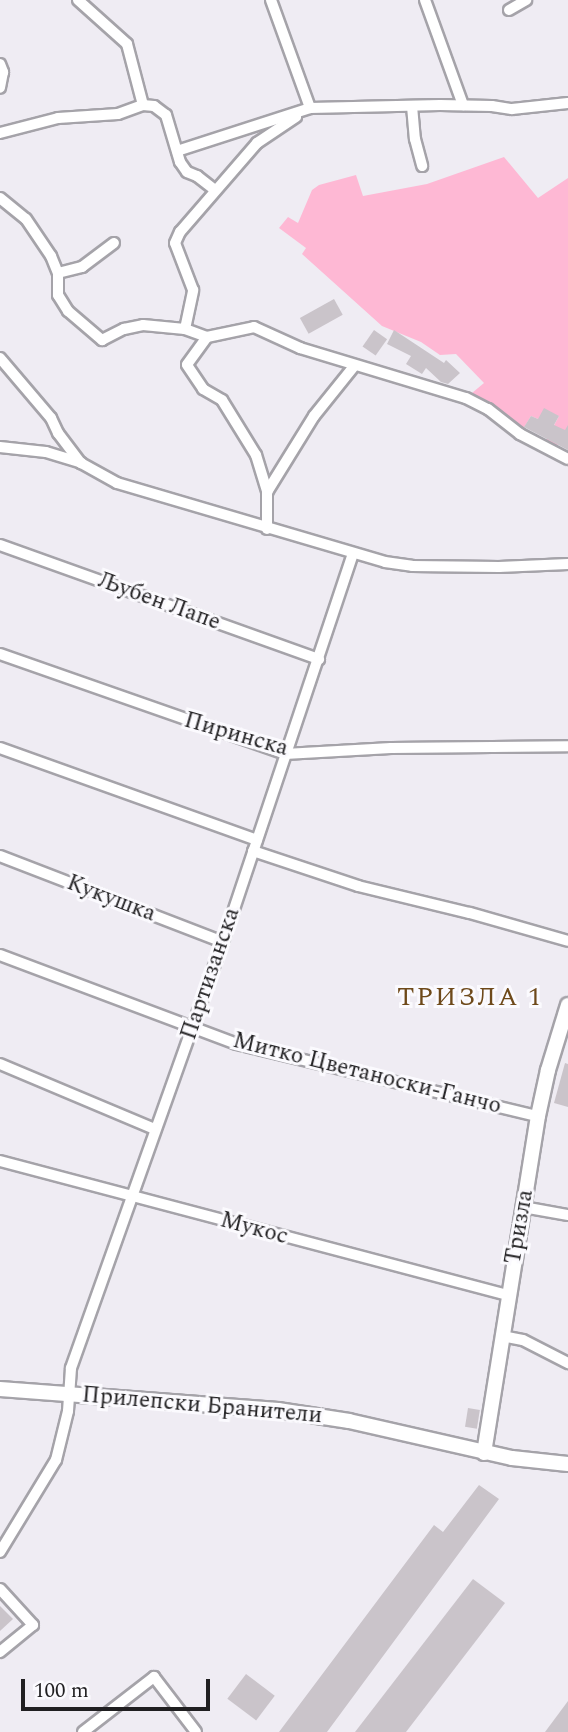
<!DOCTYPE html>
<meta charset="utf-8">
<style>
body{margin:0}
#map{position:relative;width:568px;height:1732px;overflow:hidden;background:#efecf3;font-family:Spectral,serif}
div>[style]{position:absolute}
[style*='--x']{left:calc(var(--x)*1px);top:calc(var(--y)*1px);width:calc(var(--w)*1px);rotate:calc(var(--a)*1deg)}
.green>*{inset:0;background:#feb8d4}
.building>*{inset:0;background:#cac4ca;transform-origin:0 0}
.roads{filter:drop-shadow(2px 0 #a5a3a9) drop-shadow(-2px 0 #a5a3a9) drop-shadow(0 2px #a5a3a9) drop-shadow(0 -2px #a5a3a9)}
.minor>*{height:10px;margin:-5px;padding:0 5px;transform-origin:5px;border-radius:5px;background:#fff}
.tertiary>*{height:14px;margin:-7px;padding:0 7px;transform-origin:7px;border-radius:7px;background:#fff}
span{translate:-50% -50%;white-space:nowrap;text-align:center;line-height:1.15;-webkit-text-stroke:6px #fbfafe;paint-order:stroke}
.street-label{font-size:23px;color:#201f21}
.quarter-label{font-size:26px;color:#6e491a;letter-spacing:2px}
.scale{position:absolute;left:21px;top:1679px;width:189px;height:32px;box-sizing:border-box;border:4px solid #201f21;border-top:0;padding-left:9px;font-size:21px;line-height:24px;white-space:nowrap;color:#201f21;-webkit-text-stroke:5px #fbfafe;paint-order:stroke}
</style>
<div id="map">
<div class="green">
<i style="clip-path:polygon(504px 157px,538px 198px,568px 178px,568px 431px,565px 430px,554px 452px,543px 446px,559px 416px,538px 419px,531px 416px,520px 434px,466px 398px,484px 383px,456px 354px,440px 355px,421px 342px,382px 326px,302px 254px,306px 248px,279px 228px,288px 217px,298px 223px,312px 190px,319px 185px,356px 175px,363px 196px,427px 184px)"></i>
</div>
<div class="building">
<i style="left:334px;top:299px;width:18px;height:39px;rotate:61deg"></i>
<i style="left:374px;top:330px;width:16px;height:20px;rotate:35deg"></i>
<i style="clip-path:polygon(394px 330px,444px 363px,446px 360px,460px 373px,448px 384px,441px 382px,426px 368px,422px 374px,406px 364px,411px 356px,387px 344px)"></i>
<i style="clip-path:polygon(544px 408px,559px 416px,554px 425px,565px 430px,568px 425px,568px 450px,524px 427px,531px 416px,538px 419px)"></i>
<i style="clip-path:polygon(565px 1063px,568px 1064px,568px 1107px,554px 1103px)"></i>
<i style="left:468px;top:1408px;width:12px;height:19px;rotate:9deg"></i>
<i style="clip-path:polygon(479px 1485px,499px 1499px,327px 1732px,279px 1732px,434px 1525px,443px 1532px)"></i>
<i style="clip-path:polygon(473px 1579px,505px 1603px,406px 1732px,355px 1732px)"></i>
<i style="clip-path:polygon(0 1606px,13px 1619px,0 1631px)"></i>
<i style="left:246px;top:1674px;width:36px;height:31px;rotate:37deg"></i>
<i style="clip-path:polygon(568px 1701px,568px 1732px,545px 1732px)"></i>
</div>
<div class="roads">
<div class="minor">
<i style="--x:78;--y:0;--w:66;--a:41.9"></i>
<i style="--x:127;--y:44;--w:63;--a:75.3"></i>
<i style="--x:271;--y:0;--w:115;--a:70.1"></i>
<i style="--x:425;--y:0;--w:112;--a:70.1"></i>
<i style="--x:509;--y:10;--w:20;--a:-30"></i>
<i style="--x:0;--y:64;--w:9;--a:69"></i>
<i style="--x:3;--y:72;--w:16;--a:101"></i>
<i style="--x:412;--y:106;--w:33;--a:85"></i>
<i style="--x:415;--y:139;--w:28;--a:75"></i>
<i style="--x:0;--y:133;--w:60;--a:-14.5"></i>
<i style="--x:58;--y:118;--w:60;--a:-3.8"></i>
<i style="--x:118;--y:114;--w:27;--a:-20"></i>
<i style="--x:143;--y:105;--w:11;--a:5"></i>
<i style="--x:154;--y:106;--w:15;--a:37"></i>
<i style="--x:166;--y:115;--w:49;--a:73.4"></i>
<i style="--x:180;--y:162;--w:12;--a:55"></i>
<i style="--x:187;--y:172;--w:11;--a:22"></i>
<i style="--x:197;--y:176;--w:23;--a:38"></i>
<i style="--x:177;--y:151;--w:140;--a:-17.9"></i>
<i style="--x:310;--y:108;--w:130;--a:-1.3"></i>
<i style="--x:440;--y:105;--w:52;--a:1.1"></i>
<i style="--x:492;--y:106;--w:20;--a:9"></i>
<i style="--x:512;--y:109;--w:56;--a:-6.1"></i>
<i style="--x:0;--y:198;--w:33;--a:39"></i>
<i style="--x:26;--y:219;--w:45;--a:56"></i>
<i style="--x:51;--y:256;--w:18;--a:68"></i>
<i style="--x:58;--y:273;--w:22;--a:90"></i>
<i style="--x:58;--y:295;--w:19;--a:58"></i>
<i style="--x:68;--y:311;--w:45;--a:40.5"></i>
<i style="--x:102;--y:340;--w:25;--a:-27"></i>
<i style="--x:124;--y:329;--w:19;--a:-12"></i>
<i style="--x:143;--y:325;--w:42;--a:5.4"></i>
<i style="--x:185;--y:329;--w:23;--a:20"></i>
<i style="--x:207;--y:337;--w:48;--a:-12"></i>
<i style="--x:254;--y:327;--w:51;--a:24.5"></i>
<i style="--x:300;--y:348;--w:173;--a:16.8"></i>
<i style="--x:466;--y:398;--w:25;--a:27"></i>
<i style="--x:488;--y:409;--w:41;--a:38"></i>
<i style="--x:520;--y:434;--w:54;--a:27.5"></i>
<i style="--x:58;--y:273;--w:25;--a:-14"></i>
<i style="--x:82;--y:267;--w:40;--a:-37"></i>
<i style="--x:185;--y:329;--w:40;--a:-78"></i>
<i style="--x:193;--y:290;--w:50;--a:-111"></i>
<i style="--x:175;--y:243;--w:12;--a:-66"></i>
<i style="--x:180;--y:232;--w:118;--a:-49.1"></i>
<i style="--x:257;--y:143;--w:47;--a:-33.7"></i>
<i style="--x:207;--y:337;--w:34;--a:126"></i>
<i style="--x:187;--y:365;--w:29;--a:56"></i>
<i style="--x:203;--y:389;--w:22;--a:30"></i>
<i style="--x:222;--y:400;--w:65;--a:58.3"></i>
<i style="--x:256;--y:455;--w:39;--a:73"></i>
<i style="--x:267;--y:492;--w:37;--a:90"></i>
<i style="--x:0;--y:358;--w:79;--a:49.6"></i>
<i style="--x:51;--y:418;--w:17;--a:65"></i>
<i style="--x:58;--y:433;--w:38;--a:53"></i>
<i style="--x:0;--y:447;--w:46;--a:6.2"></i>
<i style="--x:46;--y:452;--w:37;--a:17"></i>
<i style="--x:81;--y:463;--w:41;--a:29.1"></i>
<i style="--x:117;--y:483;--w:279;--a:16.4"></i>
<i style="--x:385;--y:562;--w:27;--a:8"></i>
<i style="--x:412;--y:566;--w:87;--a:0.7"></i>
<i style="--x:499;--y:567;--w:69;--a:-2.5"></i>
<i style="--x:267;--y:492;--w:89;--a:-58.3"></i>
<i style="--x:314;--y:416;--w:65;--a:-51.2"></i>
<i style="--x:0;--y:545;--w:339;--a:19.7"></i>
<i style="--x:0;--y:654;--w:302;--a:19.3"></i>
<i style="--x:285;--y:754;--w:106;--a:-3.2"></i>
<i style="--x:391;--y:748;--w:177;--a:-0.6"></i>
<i style="--x:0;--y:748;--w:273;--a:19.7"></i>
<i style="--x:253;--y:851;--w:111;--a:18.4"></i>
<i style="--x:358;--y:886;--w:115;--a:13.6"></i>
<i style="--x:470;--y:913;--w:102;--a:15.9"></i>
<i style="--x:0;--y:856;--w:239;--a:21.1"></i>
<i style="--x:0;--y:955;--w:253;--a:20.6"></i>
<i style="--x:237;--y:1044;--w:309;--a:13.5"></i>
<i style="--x:0;--y:1064;--w:168;--a:22.8"></i>
<i style="--x:0;--y:1161;--w:524;--a:14.8"></i>
<i style="--x:523;--y:1207;--w:46;--a:10.1"></i>
<i style="--x:502;--y:1336;--w:21;--a:11"></i>
<i style="--x:523;--y:1340;--w:51;--a:27.1"></i>
<i style="--x:0;--y:1552;--w:108;--a:-58.7"></i>
<i style="--x:56;--y:1460;--w:50;--a:-76.2"></i>
<i style="--x:68;--y:1411;--w:43;--a:-86"></i>
<i style="--x:71;--y:1368;--w:452;--a:-70.4"></i>
<i style="--x:223;--y:942;--w:409;--a:-71.5"></i>
<i style="--x:0;--y:1589;--w:49;--a:47.5"></i>
<i style="--x:33;--y:1625;--w:43;--a:140.7"></i>
<i style="--x:83;--y:1732;--w:90;--a:-37.8"></i>
<i style="--x:154;--y:1677;--w:69;--a:52.6"></i>
</div>
<div class="tertiary">
<i style="--x:0;--y:1389;--w:279;--a:4.3"></i>
<i style="--x:278;--y:1410;--w:72;--a:8.8"></i>
<i style="--x:349;--y:1421;--w:167;--a:12.8"></i>
<i style="--x:512;--y:1458;--w:56;--a:6.1"></i>
<i style="--x:484;--y:1453;--w:341;--a:-80.9"></i>
<i style="--x:538;--y:1116;--w:47;--a:-77.7"></i>
<i style="--x:548;--y:1070;--w:68;--a:-72.9"></i>
</div>
</div>
<div class="street-label">
<span style="left:159px;top:602px;rotate:20deg">Љубен Лапе</span>
<span style="left:236px;top:735px;rotate:16deg">Пиринска</span>
<span style="left:111px;top:899px;rotate:21deg">Кукушка</span>
<span style="left:211px;top:974px;rotate:-71deg">Партизанска</span>
<span style="left:367px;top:1074px;rotate:14deg">Митко Цветаноски-Ганчо</span>
<span style="left:520px;top:1227px;rotate:-80deg">Тризла</span>
<span style="left:254px;top:1229px;rotate:15deg">Мукос</span>
<span style="left:202px;top:1406px;rotate:5deg">Прилепски Бранители</span>
</div>
<div class="quarter-label">
<span style="left:470px;top:998px">ТРИЗЛА 1</span>
</div>
<div class="scale">100 m</div>
</div>
